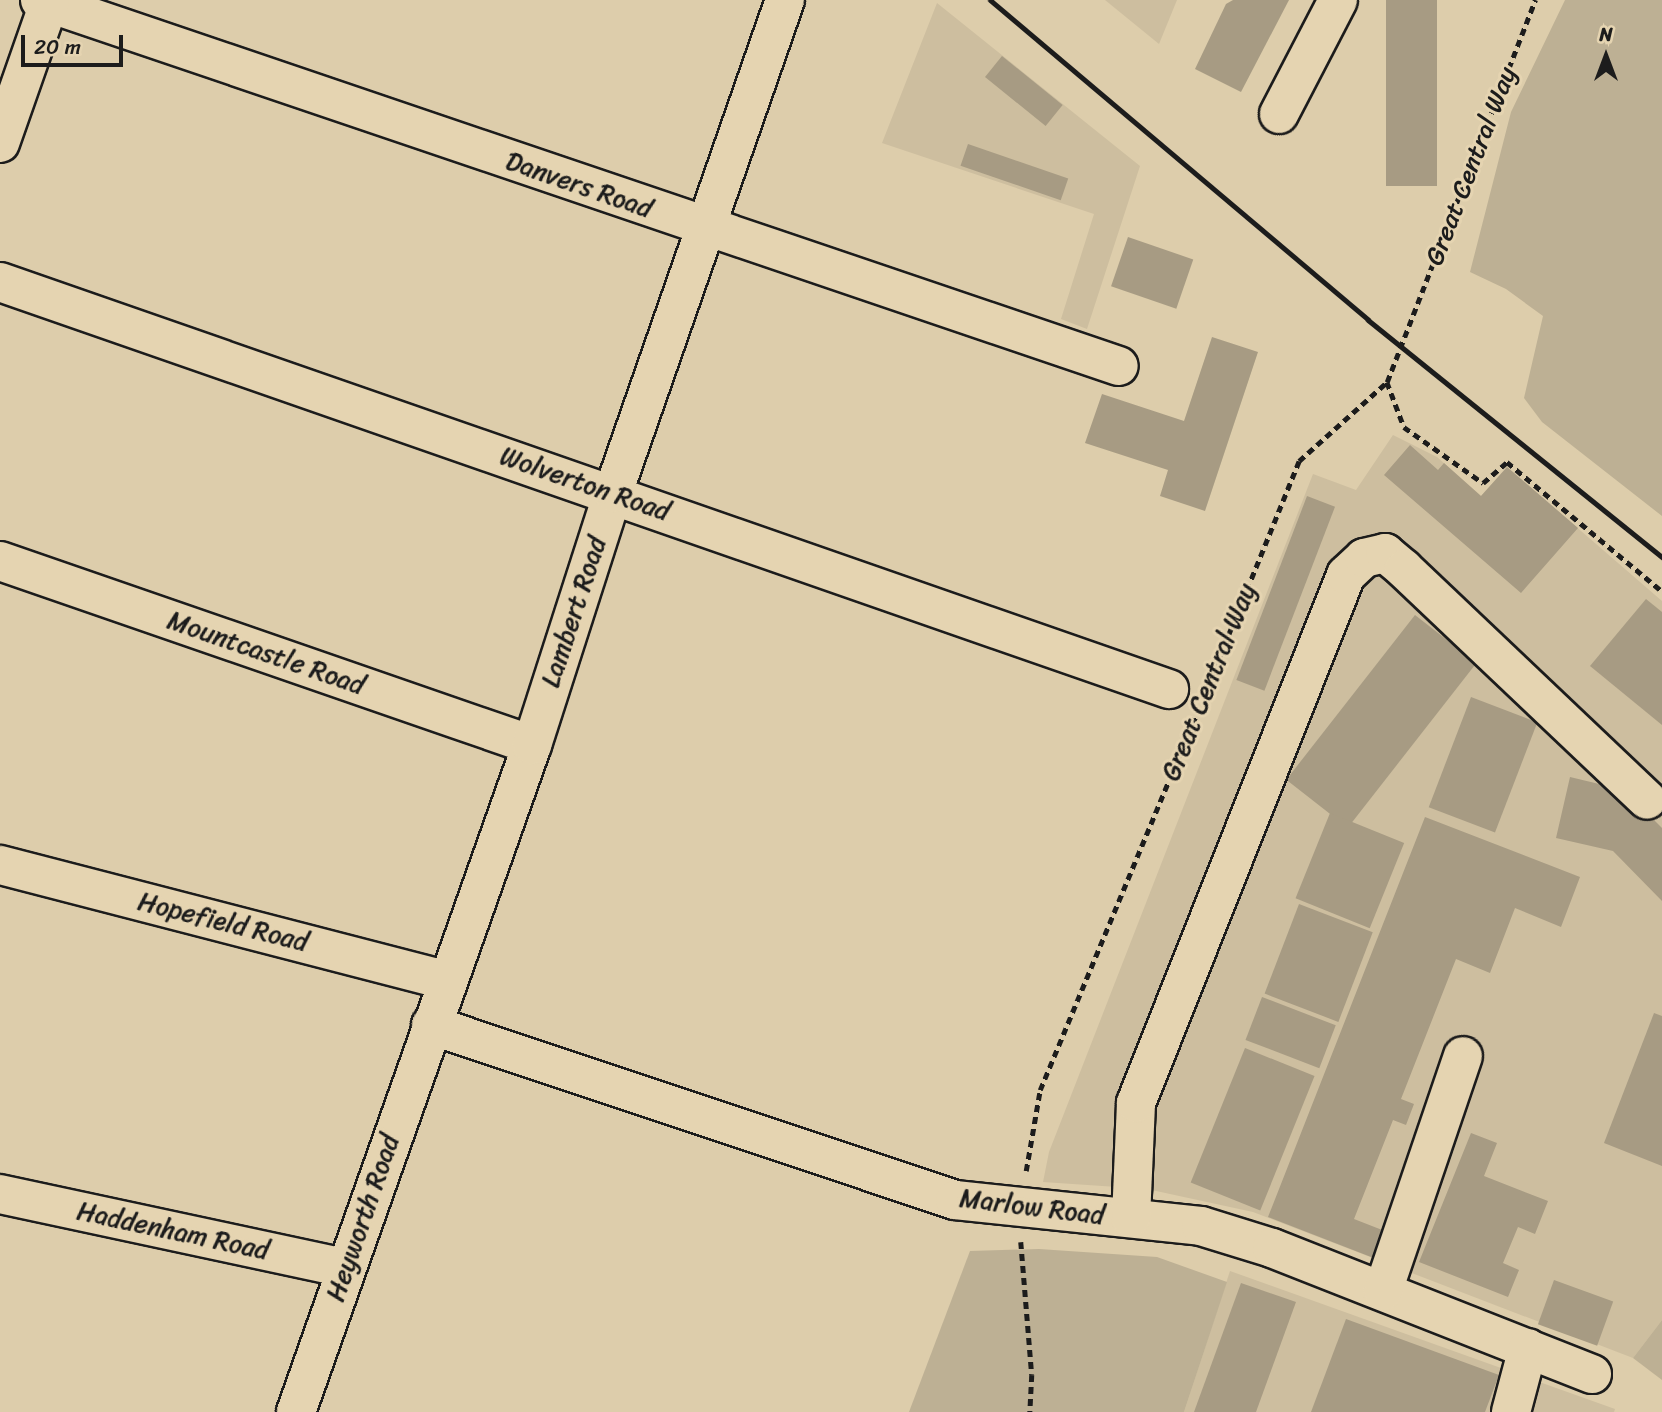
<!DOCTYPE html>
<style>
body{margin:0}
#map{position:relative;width:1662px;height:1412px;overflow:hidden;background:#ddcdab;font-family:Sriracha,sans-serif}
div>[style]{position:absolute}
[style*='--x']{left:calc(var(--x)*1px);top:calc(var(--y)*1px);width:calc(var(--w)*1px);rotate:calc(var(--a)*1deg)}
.built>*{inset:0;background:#cdbe9f}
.green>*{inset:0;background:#bdb094}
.building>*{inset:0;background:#a79b83;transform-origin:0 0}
.path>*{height:4.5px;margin-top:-2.25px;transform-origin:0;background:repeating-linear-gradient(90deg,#1c1c1c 0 7px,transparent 0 12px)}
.roads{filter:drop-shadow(2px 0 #1c1c1c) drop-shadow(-2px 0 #1c1c1c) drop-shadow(0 2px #1c1c1c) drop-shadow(0 -2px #1c1c1c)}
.minor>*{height:38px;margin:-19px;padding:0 19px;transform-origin:19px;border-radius:19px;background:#e5d4b1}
.rail>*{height:5px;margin:-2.5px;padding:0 2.5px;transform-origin:2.5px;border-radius:2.5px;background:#1c1c1c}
span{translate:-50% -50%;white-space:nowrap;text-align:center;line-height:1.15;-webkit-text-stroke:6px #e5d4b1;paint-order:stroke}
.street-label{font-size:26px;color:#1c1c1c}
.north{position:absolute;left:1571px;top:21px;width:70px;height:70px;-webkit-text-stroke:5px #e5d4b1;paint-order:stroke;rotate:0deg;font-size:19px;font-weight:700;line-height:28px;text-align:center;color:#1c1c1c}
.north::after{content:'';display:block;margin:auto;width:24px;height:32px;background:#1c1c1c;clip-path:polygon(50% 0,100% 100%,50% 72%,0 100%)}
.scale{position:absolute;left:21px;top:35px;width:102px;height:32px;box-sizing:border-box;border:4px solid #1c1c1c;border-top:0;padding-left:9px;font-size:21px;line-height:24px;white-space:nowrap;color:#1c1c1c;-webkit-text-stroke:5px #e5d4b1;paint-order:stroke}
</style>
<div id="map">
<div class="built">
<i style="clip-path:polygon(1105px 0,1177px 0,1159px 44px)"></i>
<i style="clip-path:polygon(937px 3px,1140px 166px,1087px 329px,1061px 319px,1094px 214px,882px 143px)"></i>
<i style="clip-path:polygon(1393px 435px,1437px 457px,1481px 496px,1507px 467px,1662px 601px,1662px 1320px,1633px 1358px,1253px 1212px,1147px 1189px,1043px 1182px,1049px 1152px,1313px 474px,1356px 490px)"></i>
<i style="clip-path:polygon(1230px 1271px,1615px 1409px,1614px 1412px,1184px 1412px)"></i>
</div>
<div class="green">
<i style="clip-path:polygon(1565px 0,1662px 0,1662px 516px,1542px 422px,1524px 398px,1543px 316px,1506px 289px,1470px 272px,1511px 112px)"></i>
<i style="clip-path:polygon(1039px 1249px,1157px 1257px,1227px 1282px,1184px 1412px,909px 1412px,970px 1251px)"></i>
<i style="clip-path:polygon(1662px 1320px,1662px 1380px,1633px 1358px)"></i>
</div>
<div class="building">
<i style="clip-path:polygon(1233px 0,1289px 0,1241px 92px,1195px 69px,1226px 4px)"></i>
<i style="left:1386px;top:0;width:51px;height:186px"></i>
<i style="left:1002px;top:56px;width:78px;height:27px;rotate:39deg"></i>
<i style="left:968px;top:144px;width:106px;height:23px;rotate:19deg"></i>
<i style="left:1128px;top:237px;width:69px;height:52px;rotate:19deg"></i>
<i style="clip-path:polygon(1212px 337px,1258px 352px,1205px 511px,1160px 496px,1168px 470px,1085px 443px,1102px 394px,1184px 421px)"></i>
<i style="clip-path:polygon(1410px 445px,1438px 470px,1444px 463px,1481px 496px,1507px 467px,1578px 528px,1521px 593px,1384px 475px)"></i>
<i style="left:1307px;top:496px;width:30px;height:197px;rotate:21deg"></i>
<i style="clip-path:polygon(1646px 599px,1662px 612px,1662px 725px,1590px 666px)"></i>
<i style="left:1415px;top:615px;width:78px;height:209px;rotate:38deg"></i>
<i style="left:1471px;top:697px;width:71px;height:118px;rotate:21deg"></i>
<i style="clip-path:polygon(1570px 777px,1624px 790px,1662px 828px,1662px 901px,1613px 851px,1556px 838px)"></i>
<i style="left:1330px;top:813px;width:80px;height:92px;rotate:22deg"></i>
<i style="clip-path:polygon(1425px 817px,1580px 877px,1561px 927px,1515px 908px,1490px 973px,1456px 959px,1401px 1099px,1414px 1104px,1406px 1125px,1393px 1120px,1354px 1219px,1395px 1235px,1384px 1262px,1268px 1217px)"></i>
<i style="left:1299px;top:904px;width:79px;height:96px;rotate:21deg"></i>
<i style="left:1262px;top:997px;width:79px;height:46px;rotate:21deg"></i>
<i style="clip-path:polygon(1654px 1013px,1662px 1016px,1662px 1166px,1604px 1143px)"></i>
<i style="left:1245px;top:1048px;width:75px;height:145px;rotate:22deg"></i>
<i style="clip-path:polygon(1471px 1133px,1497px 1143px,1484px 1176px,1548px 1201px,1535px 1234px,1518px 1227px,1503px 1263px,1519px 1270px,1508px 1297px,1419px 1262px)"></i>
<i style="left:1554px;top:1280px;width:63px;height:47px;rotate:20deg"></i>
<i style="clip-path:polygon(1241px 1283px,1296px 1302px,1256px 1412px,1194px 1412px)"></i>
<i style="clip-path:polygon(1346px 1319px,1499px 1375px,1485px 1412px,1311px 1412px)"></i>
</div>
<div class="path">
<i style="--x:1387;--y:382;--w:48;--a:69.3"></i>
<i style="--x:1404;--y:427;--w:97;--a:35.3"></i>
<i style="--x:1483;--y:483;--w:32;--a:-41"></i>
<i style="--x:1507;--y:462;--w:202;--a:39.8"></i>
<i style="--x:1206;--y:690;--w:247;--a:-67.9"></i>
<i style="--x:1299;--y:461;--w:118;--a:-41.9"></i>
<i style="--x:1387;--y:382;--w:410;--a:-68.8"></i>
<i style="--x:1026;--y:1171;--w:82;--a:-80.2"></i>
<i style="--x:1040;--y:1090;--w:406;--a:-67.4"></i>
<i style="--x:1021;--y:1242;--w:133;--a:85.3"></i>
<i style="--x:1032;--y:1375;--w:37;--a:93"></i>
</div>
<div class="roads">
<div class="minor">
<i style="--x:40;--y:0;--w:1139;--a:18.74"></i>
<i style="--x:1279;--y:114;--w:128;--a:-62.6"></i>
<i style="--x:0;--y:143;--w:151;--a:-70.7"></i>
<i style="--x:0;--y:282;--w:1238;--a:19.2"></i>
<i style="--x:0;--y:561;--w:563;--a:19.08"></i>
<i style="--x:0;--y:865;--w:461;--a:14.5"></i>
<i style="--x:431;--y:1025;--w:552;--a:18.47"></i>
<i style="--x:955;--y:1200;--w:247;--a:6"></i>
<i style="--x:1201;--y:1226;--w:74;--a:17.2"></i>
<i style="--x:1272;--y:1248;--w:344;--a:21.5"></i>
<i style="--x:0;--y:1194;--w:353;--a:12.1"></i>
<i style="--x:1131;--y:1218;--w:115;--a:-87.5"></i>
<i style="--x:1136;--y:1103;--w:568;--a:-68.31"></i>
<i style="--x:1346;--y:575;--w:25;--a:-43"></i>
<i style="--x:1364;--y:558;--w:22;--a:-13"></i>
<i style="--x:1385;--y:553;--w:25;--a:40"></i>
<i style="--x:1404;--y:569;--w:335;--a:43.5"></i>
<i style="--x:1383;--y:1291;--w:248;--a:-71.2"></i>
<i style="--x:296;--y:1412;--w:708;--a:-70.52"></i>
<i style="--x:532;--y:745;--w:265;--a:-72.2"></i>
<i style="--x:613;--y:493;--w:522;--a:-70.77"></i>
<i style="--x:1511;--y:1412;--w:66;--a:-75.1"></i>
</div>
</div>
<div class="rail">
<i style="--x:990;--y:0;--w:495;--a:40.2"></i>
<i style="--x:1368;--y:320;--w:378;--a:38.9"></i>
</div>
<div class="street-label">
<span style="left:1471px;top:166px;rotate:-69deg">Great Central Way</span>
<span style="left:579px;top:185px;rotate:19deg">Danvers Road</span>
<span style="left:585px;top:484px;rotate:19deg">Wolverton Road</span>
<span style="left:574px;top:612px;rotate:-72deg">Lambert Road</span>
<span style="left:266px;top:653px;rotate:19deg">Mountcastle Road</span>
<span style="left:1209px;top:682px;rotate:-68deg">Great Central Way</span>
<span style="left:223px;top:922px;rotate:14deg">Hopefield Road</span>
<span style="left:1032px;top:1207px;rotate:7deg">Marlow Road</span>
<span style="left:363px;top:1218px;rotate:-71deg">Heyworth Road</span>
<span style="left:173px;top:1231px;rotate:12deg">Haddenham Road</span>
</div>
<div class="north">N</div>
<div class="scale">20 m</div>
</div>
